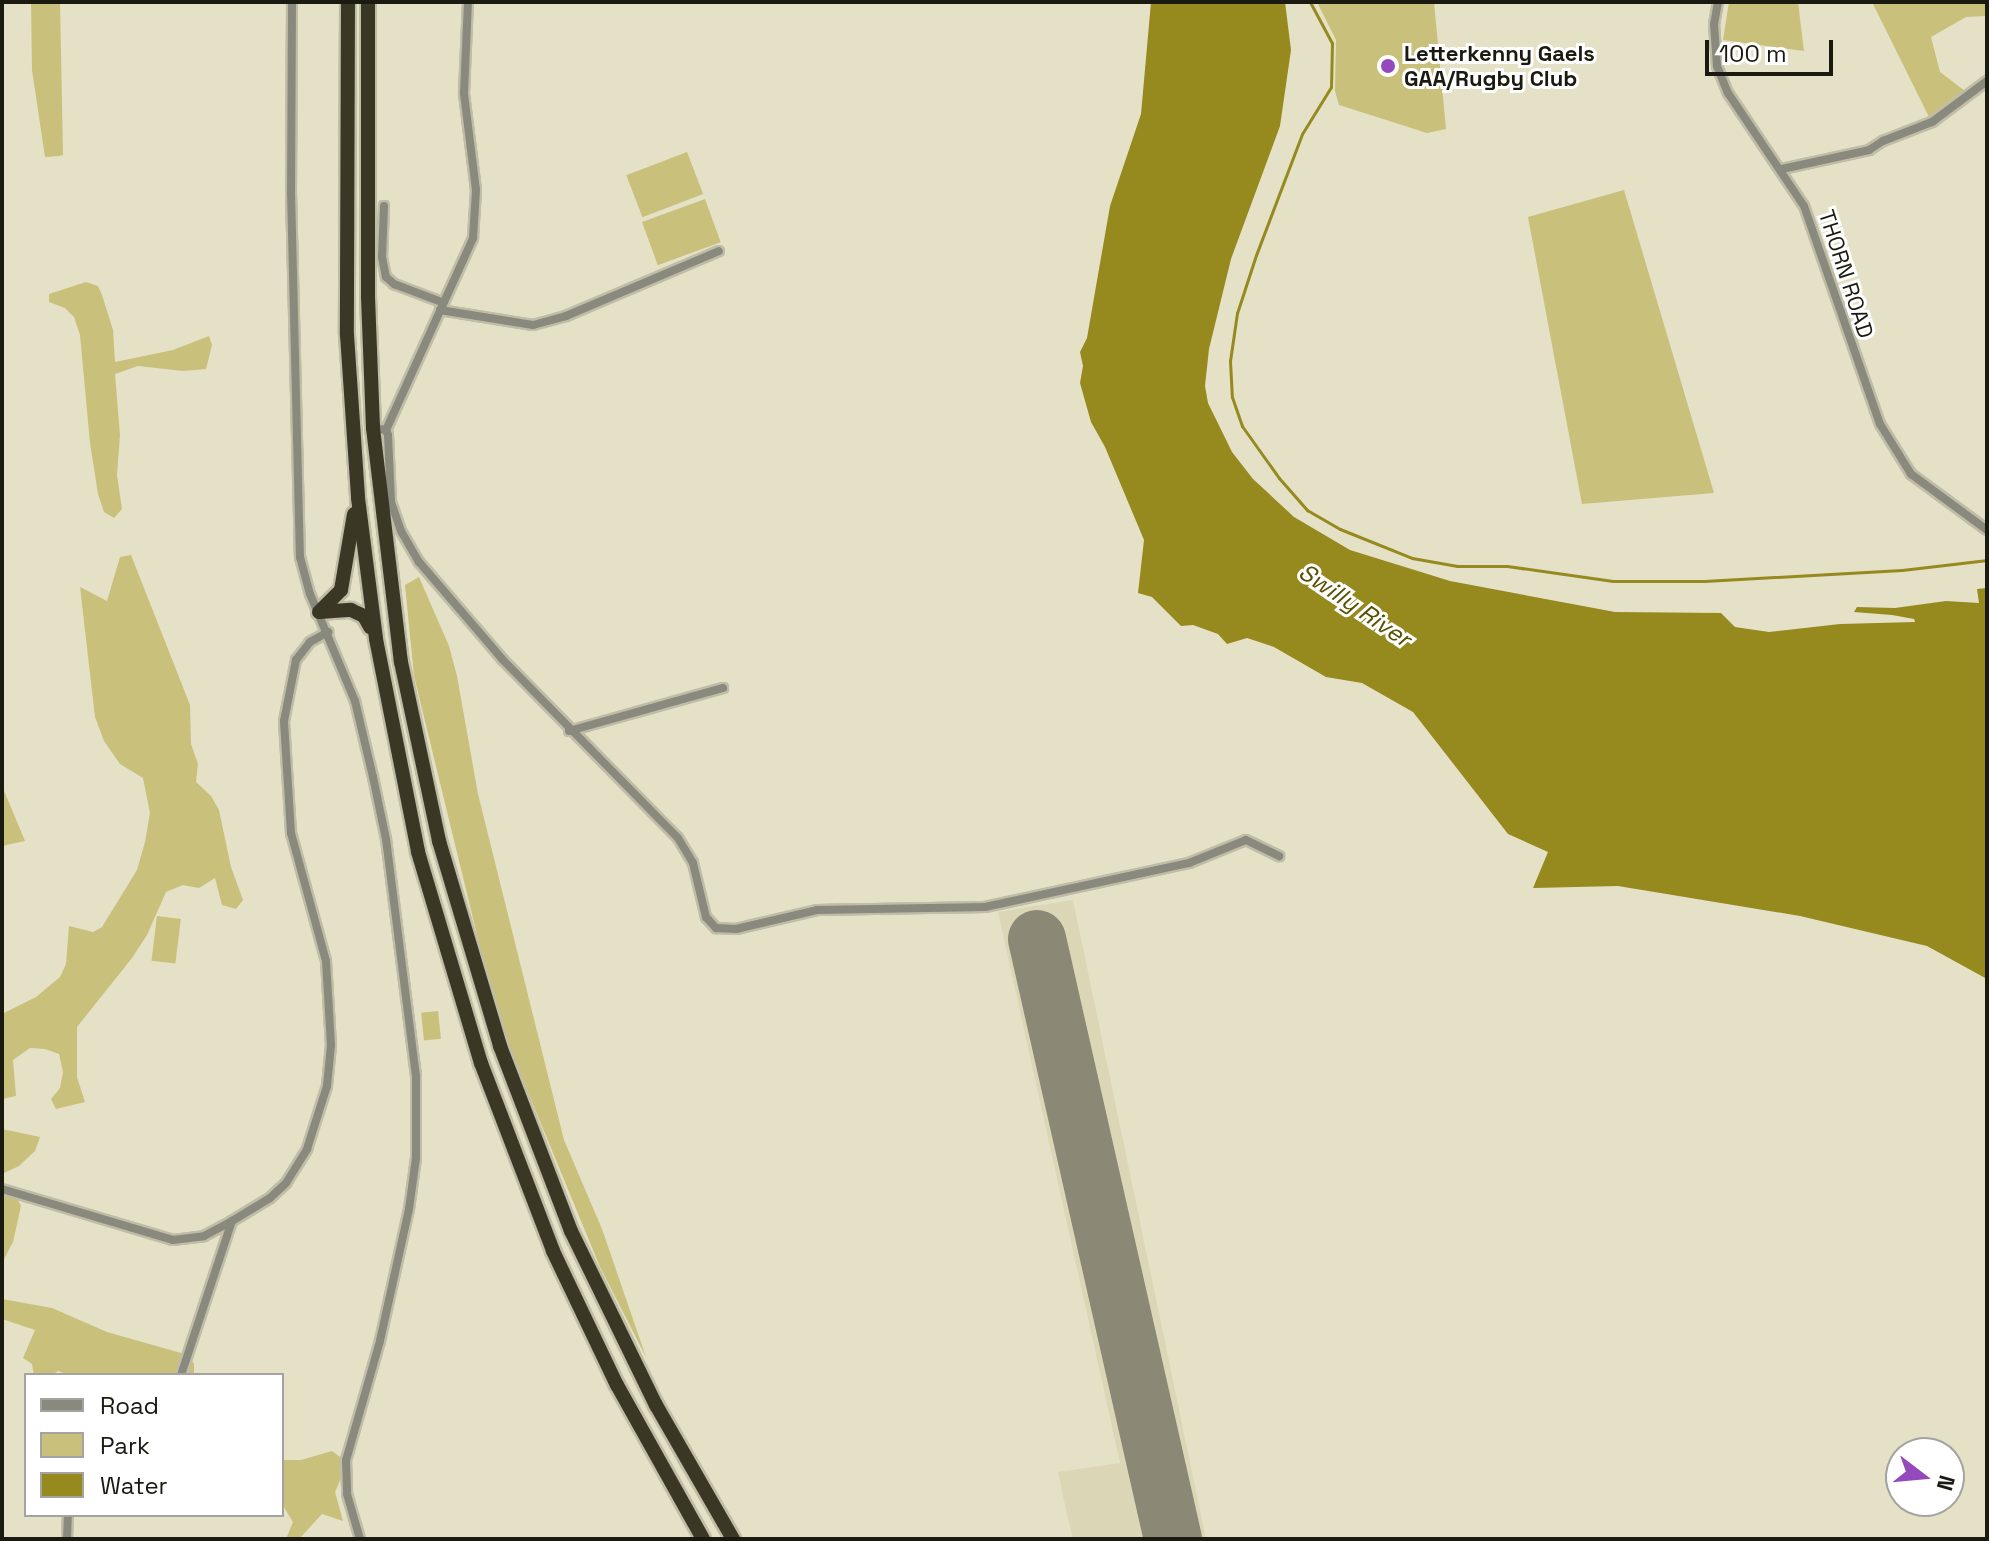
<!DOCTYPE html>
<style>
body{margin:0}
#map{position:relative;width:1989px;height:1541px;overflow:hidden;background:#e4e1c7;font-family:"Space Grotesk",sans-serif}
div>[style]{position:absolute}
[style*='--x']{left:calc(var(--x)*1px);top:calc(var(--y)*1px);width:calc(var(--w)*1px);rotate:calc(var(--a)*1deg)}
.built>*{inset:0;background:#dbd7b6}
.green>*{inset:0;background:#c9c07b;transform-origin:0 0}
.water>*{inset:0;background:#96891e}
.stream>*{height:3px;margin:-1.5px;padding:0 1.5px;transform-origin:1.5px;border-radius:1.5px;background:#96891e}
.runway>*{height:58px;margin:-29px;padding:0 29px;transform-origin:29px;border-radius:29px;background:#8b8976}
.roads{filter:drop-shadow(2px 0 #c0bda6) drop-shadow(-2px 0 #c0bda6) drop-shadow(0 2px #c0bda6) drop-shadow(0 -2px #c0bda6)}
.minor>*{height:8px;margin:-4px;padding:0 4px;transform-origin:4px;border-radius:4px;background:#8a897e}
.trunk>*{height:14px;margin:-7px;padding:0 7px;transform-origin:7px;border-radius:7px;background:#3a3824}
.dots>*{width:22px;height:22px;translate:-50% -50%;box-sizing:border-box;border:4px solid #fff;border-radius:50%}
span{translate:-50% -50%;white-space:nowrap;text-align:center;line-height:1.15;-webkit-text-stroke:6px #fff;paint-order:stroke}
.poi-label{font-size:22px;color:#1b1a10;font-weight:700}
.left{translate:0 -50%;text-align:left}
.street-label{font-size:22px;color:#1b1a10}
.water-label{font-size:24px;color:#5a5000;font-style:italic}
.frame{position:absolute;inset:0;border:4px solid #1b1a10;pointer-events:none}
.legend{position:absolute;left:24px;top:1373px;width:260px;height:144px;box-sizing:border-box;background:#fff;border:2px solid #a4a39f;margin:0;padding:10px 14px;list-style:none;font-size:24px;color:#1b1a10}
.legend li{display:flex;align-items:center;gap:16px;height:40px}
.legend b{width:40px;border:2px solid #a4a39f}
.north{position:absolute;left:1885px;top:1437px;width:80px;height:80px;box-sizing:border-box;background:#fff;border:2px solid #a4a39f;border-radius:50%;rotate:106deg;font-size:22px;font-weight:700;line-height:32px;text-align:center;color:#1b1a10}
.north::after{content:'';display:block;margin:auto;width:28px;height:36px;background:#944abc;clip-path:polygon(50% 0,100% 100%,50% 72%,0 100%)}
.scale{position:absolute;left:1705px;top:40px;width:128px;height:36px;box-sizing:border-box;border:4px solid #1b1a10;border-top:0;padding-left:10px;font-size:24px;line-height:28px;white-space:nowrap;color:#1b1a10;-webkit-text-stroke:6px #fff;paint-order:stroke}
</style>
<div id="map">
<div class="built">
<i style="clip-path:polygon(1073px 900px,1206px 1539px,1073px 1539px,1066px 1510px,1058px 1472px,1120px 1463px,998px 912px)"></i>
</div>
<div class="green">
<i style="clip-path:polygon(31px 2px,60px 2px,63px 155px,59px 156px,45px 157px,32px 70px)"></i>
<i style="clip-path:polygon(1317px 2px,1434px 2px,1446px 129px,1427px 133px,1339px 105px,1335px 91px,1336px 40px)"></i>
<i style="clip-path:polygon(1729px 2px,1798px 2px,1804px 51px,1723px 40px)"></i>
<i style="clip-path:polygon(1872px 2px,1987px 2px,1987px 16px,1966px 17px,1931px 37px,1940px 72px,1965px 91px,1930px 119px)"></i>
<i style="left:687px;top:152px;width:45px;height:65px;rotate:69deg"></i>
<i style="clip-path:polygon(1624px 190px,1714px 493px,1582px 504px,1528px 217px)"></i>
<i style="left:705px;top:199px;width:46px;height:67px;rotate:70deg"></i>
<i style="clip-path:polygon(86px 282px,98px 286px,102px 295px,113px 330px,115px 362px,173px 350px,209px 336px,212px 345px,206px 369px,183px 371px,138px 366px,115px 374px,120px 435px,117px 475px,122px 509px,114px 518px,104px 512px,98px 494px,90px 443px,80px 335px,74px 317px,65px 308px,49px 302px,49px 294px)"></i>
<i style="clip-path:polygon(131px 555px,190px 705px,191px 744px,198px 764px,196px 782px,211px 796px,219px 810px,231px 867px,243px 900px,236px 909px,222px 905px,215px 878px,199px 888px,183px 885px,166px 892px,147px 935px,132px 958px,77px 1027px,77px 1077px,85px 1102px,56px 1109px,51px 1099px,60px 1088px,63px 1072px,59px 1054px,45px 1049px,30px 1048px,13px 1060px,16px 1096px,2px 1099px,2px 1014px,36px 997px,60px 977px,66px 964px,69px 926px,93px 932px,102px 927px,137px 870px,145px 842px,150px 813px,143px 778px,120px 764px,104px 741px,95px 717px,80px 587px,107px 601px,120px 557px)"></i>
<i style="clip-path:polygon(419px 577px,449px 646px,457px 676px,478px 794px,564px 1140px,602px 1229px,646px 1357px,600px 1267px,497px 1017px,414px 676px,405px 585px)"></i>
<i style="clip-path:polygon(2px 786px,25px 841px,2px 846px)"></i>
<i style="left:157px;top:916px;width:24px;height:45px;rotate:7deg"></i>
<i style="left:438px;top:1011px;width:28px;height:17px;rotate:84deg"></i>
<i style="clip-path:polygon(2px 1129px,40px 1137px,35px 1151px,19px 1166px,2px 1174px)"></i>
<i style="clip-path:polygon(2px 1193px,17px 1198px,21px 1206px,13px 1242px,2px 1263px)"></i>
<i style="clip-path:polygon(2px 1299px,52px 1308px,107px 1332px,181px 1353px,194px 1363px,194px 1375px,69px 1375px,58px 1371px,52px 1375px,34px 1375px,32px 1364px,23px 1358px,35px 1330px,2px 1319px)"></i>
<i style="clip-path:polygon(332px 1451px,340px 1457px,341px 1478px,335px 1492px,343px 1521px,322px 1514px,299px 1539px,286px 1539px,293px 1522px,282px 1504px,282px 1460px,301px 1460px)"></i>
</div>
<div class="water">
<i style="clip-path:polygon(1151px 2px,1285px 2px,1291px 50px,1280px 126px,1231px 259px,1209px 349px,1205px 386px,1208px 403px,1232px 452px,1253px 479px,1294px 517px,1350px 550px,1450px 581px,1615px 612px,1721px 613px,1735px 627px,1769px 632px,1840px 624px,1915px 622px,1914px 619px,1892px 615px,1854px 612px,1857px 607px,1895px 608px,1946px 601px,1979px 603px,1977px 589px,1987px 588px,1987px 979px,1927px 946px,1800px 916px,1618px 886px,1533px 888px,1548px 852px,1508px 834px,1413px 712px,1362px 683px,1326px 677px,1274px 647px,1247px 638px,1227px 644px,1218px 634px,1193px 625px,1181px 626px,1152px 597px,1138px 593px,1144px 540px,1105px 447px,1091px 422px,1080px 383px,1083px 366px,1080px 352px,1087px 338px,1110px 206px,1141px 114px)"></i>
</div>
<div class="stream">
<i style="--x:1310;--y:2;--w:47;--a:61.8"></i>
<i style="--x:1332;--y:43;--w:44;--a:91.3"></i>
<i style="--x:1331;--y:87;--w:55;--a:121.7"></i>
<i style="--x:1302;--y:134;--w:129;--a:110.8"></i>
<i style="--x:1256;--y:255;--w:61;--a:108.1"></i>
<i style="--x:1237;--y:313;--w:49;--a:98.3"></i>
<i style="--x:1230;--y:361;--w:36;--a:87"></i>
<i style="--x:1232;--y:397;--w:31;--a:71"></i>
<i style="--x:1242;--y:426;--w:64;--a:54.6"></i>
<i style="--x:1279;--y:478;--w:43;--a:48.8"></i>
<i style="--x:1307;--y:510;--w:38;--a:30"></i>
<i style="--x:1340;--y:529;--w:78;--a:21.9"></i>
<i style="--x:1412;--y:558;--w:46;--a:10.1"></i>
<i style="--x:1457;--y:566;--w:50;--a:0"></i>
<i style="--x:1507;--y:566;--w:107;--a:8.1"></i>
<i style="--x:1613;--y:581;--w:91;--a:0"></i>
<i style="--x:1704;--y:581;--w:198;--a:-3.2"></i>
<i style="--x:1902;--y:570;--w:86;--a:-6.7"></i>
</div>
<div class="runway">
<i style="--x:1037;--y:939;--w:615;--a:77.23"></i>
</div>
<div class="roads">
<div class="minor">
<i style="--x:292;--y:2;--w:190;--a:90.3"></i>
<i style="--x:291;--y:192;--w:365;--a:88.6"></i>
<i style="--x:300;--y:557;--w:38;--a:75"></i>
<i style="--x:310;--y:594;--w:116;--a:67.2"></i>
<i style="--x:355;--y:701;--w:78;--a:76.7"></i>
<i style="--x:373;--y:777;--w:63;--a:78.2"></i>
<i style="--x:386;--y:839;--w:239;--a:82.8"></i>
<i style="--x:416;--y:1076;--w:82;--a:90"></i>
<i style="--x:416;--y:1158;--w:51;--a:97.8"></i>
<i style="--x:409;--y:1209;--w:135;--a:102.4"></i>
<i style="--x:380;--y:1341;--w:124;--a:105.9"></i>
<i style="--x:346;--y:1460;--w:34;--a:88"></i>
<i style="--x:347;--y:1494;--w:47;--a:73.9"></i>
<i style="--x:1718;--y:2;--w:22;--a:100"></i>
<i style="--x:1714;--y:24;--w:42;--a:85.9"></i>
<i style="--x:1717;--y:66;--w:29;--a:68"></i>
<i style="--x:1728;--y:93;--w:136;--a:56.1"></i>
<i style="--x:1804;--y:206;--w:231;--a:70.8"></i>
<i style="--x:1880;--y:424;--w:59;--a:58.2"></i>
<i style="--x:1911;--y:474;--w:94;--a:36.4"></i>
<i style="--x:1782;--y:169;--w:89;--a:-12.3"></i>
<i style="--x:1869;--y:150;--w:17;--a:-33"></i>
<i style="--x:1883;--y:141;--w:53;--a:-21.2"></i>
<i style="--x:1932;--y:122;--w:69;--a:-36.7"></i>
<i style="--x:384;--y:206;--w:51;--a:92.2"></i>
<i style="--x:382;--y:257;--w:20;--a:79"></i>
<i style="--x:386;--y:277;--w:11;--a:41"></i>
<i style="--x:394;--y:284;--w:53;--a:20.8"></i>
<i style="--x:440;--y:310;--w:94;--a:9.2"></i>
<i style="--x:533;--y:325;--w:34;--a:-15"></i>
<i style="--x:566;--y:316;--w:166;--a:-23"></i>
<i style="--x:373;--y:428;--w:13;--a:9"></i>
<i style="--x:386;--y:430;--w:5;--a:68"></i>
<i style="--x:388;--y:435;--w:67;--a:87.4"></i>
<i style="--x:391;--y:502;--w:31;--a:71"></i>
<i style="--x:401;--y:531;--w:36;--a:60"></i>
<i style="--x:419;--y:562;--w:128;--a:49.4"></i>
<i style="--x:502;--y:659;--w:251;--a:45.5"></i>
<i style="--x:678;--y:838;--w:29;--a:59"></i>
<i style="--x:693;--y:863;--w:56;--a:76.5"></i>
<i style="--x:706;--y:917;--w:15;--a:48"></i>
<i style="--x:716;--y:928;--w:20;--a:3"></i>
<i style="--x:736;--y:929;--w:83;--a:-13.2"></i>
<i style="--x:817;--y:910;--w:168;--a:-1"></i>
<i style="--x:985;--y:907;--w:209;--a:-12.2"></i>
<i style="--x:1189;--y:863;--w:61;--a:-22"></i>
<i style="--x:1246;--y:840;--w:37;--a:26"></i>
<i style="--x:386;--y:430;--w:211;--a:-65.6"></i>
<i style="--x:473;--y:238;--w:48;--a:-86.4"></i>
<i style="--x:476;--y:190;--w:98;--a:-97.1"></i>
<i style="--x:464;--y:93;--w:91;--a:-87.5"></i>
<i style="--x:569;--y:731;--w:160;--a:-15.6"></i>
<i style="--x:2;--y:1189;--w:178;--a:16.6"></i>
<i style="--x:173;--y:1240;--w:31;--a:-7"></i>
<i style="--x:204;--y:1236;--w:32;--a:-28"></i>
<i style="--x:181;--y:1375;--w:162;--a:-71.7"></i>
<i style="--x:232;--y:1221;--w:44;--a:-31.2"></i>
<i style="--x:270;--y:1198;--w:22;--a:-43"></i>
<i style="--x:286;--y:1183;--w:40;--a:-58"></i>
<i style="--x:307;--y:1149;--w:66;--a:-72.4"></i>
<i style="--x:327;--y:1086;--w:41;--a:-84.4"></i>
<i style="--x:331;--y:1045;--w:84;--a:-93.4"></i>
<i style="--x:326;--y:961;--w:133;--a:-105.3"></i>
<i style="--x:291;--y:833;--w:112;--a:-93.6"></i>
<i style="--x:284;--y:721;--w:62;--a:-78.9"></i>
<i style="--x:296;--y:660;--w:23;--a:-52"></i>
<i style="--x:310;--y:642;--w:21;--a:-29"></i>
<i style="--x:67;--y:1539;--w:24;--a:-88"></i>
</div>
<div class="trunk">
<i style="--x:348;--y:2;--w:333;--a:90.2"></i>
<i style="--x:347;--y:335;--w:163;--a:86.1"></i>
<i style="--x:358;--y:498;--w:142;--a:82.7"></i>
<i style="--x:376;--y:639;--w:217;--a:78.8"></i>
<i style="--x:418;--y:852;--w:220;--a:73.4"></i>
<i style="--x:481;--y:1063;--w:201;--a:69"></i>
<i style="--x:553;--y:1251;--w:148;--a:64.5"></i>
<i style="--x:617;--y:1385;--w:176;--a:60.8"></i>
<i style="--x:368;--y:2;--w:295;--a:90"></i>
<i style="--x:368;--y:297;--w:131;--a:87.8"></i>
<i style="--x:373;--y:428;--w:236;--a:83.2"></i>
<i style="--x:401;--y:662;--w:183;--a:78"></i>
<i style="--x:439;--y:841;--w:214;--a:73.4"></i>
<i style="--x:500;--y:1046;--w:198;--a:69"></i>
<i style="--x:571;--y:1231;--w:194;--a:64"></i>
<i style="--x:656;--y:1405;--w:155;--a:60.1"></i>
<i style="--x:319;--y:612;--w:31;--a:-45"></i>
<i style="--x:341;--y:590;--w:77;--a:-80.3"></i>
<i style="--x:320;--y:612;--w:31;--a:-4"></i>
<i style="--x:351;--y:610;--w:14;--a:25"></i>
<i style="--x:364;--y:616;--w:13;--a:61"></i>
</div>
</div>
<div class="dots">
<i style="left:1388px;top:66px;background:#944abc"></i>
</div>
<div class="poi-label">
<span class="left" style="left:1404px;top:66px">Letterkenny Gaels<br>GAA/Rugby Club</span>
</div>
<div class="street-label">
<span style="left:1846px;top:274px;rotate:72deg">THORN ROAD</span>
</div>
<div class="water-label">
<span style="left:1355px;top:605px;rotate:34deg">Swilly River</span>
</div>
<div class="frame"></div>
<ul class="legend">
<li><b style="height:10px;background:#8a897e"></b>Road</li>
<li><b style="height:22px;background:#c9c07b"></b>Park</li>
<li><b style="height:22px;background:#96891e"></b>Water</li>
</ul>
<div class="north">N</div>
<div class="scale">100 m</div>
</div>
